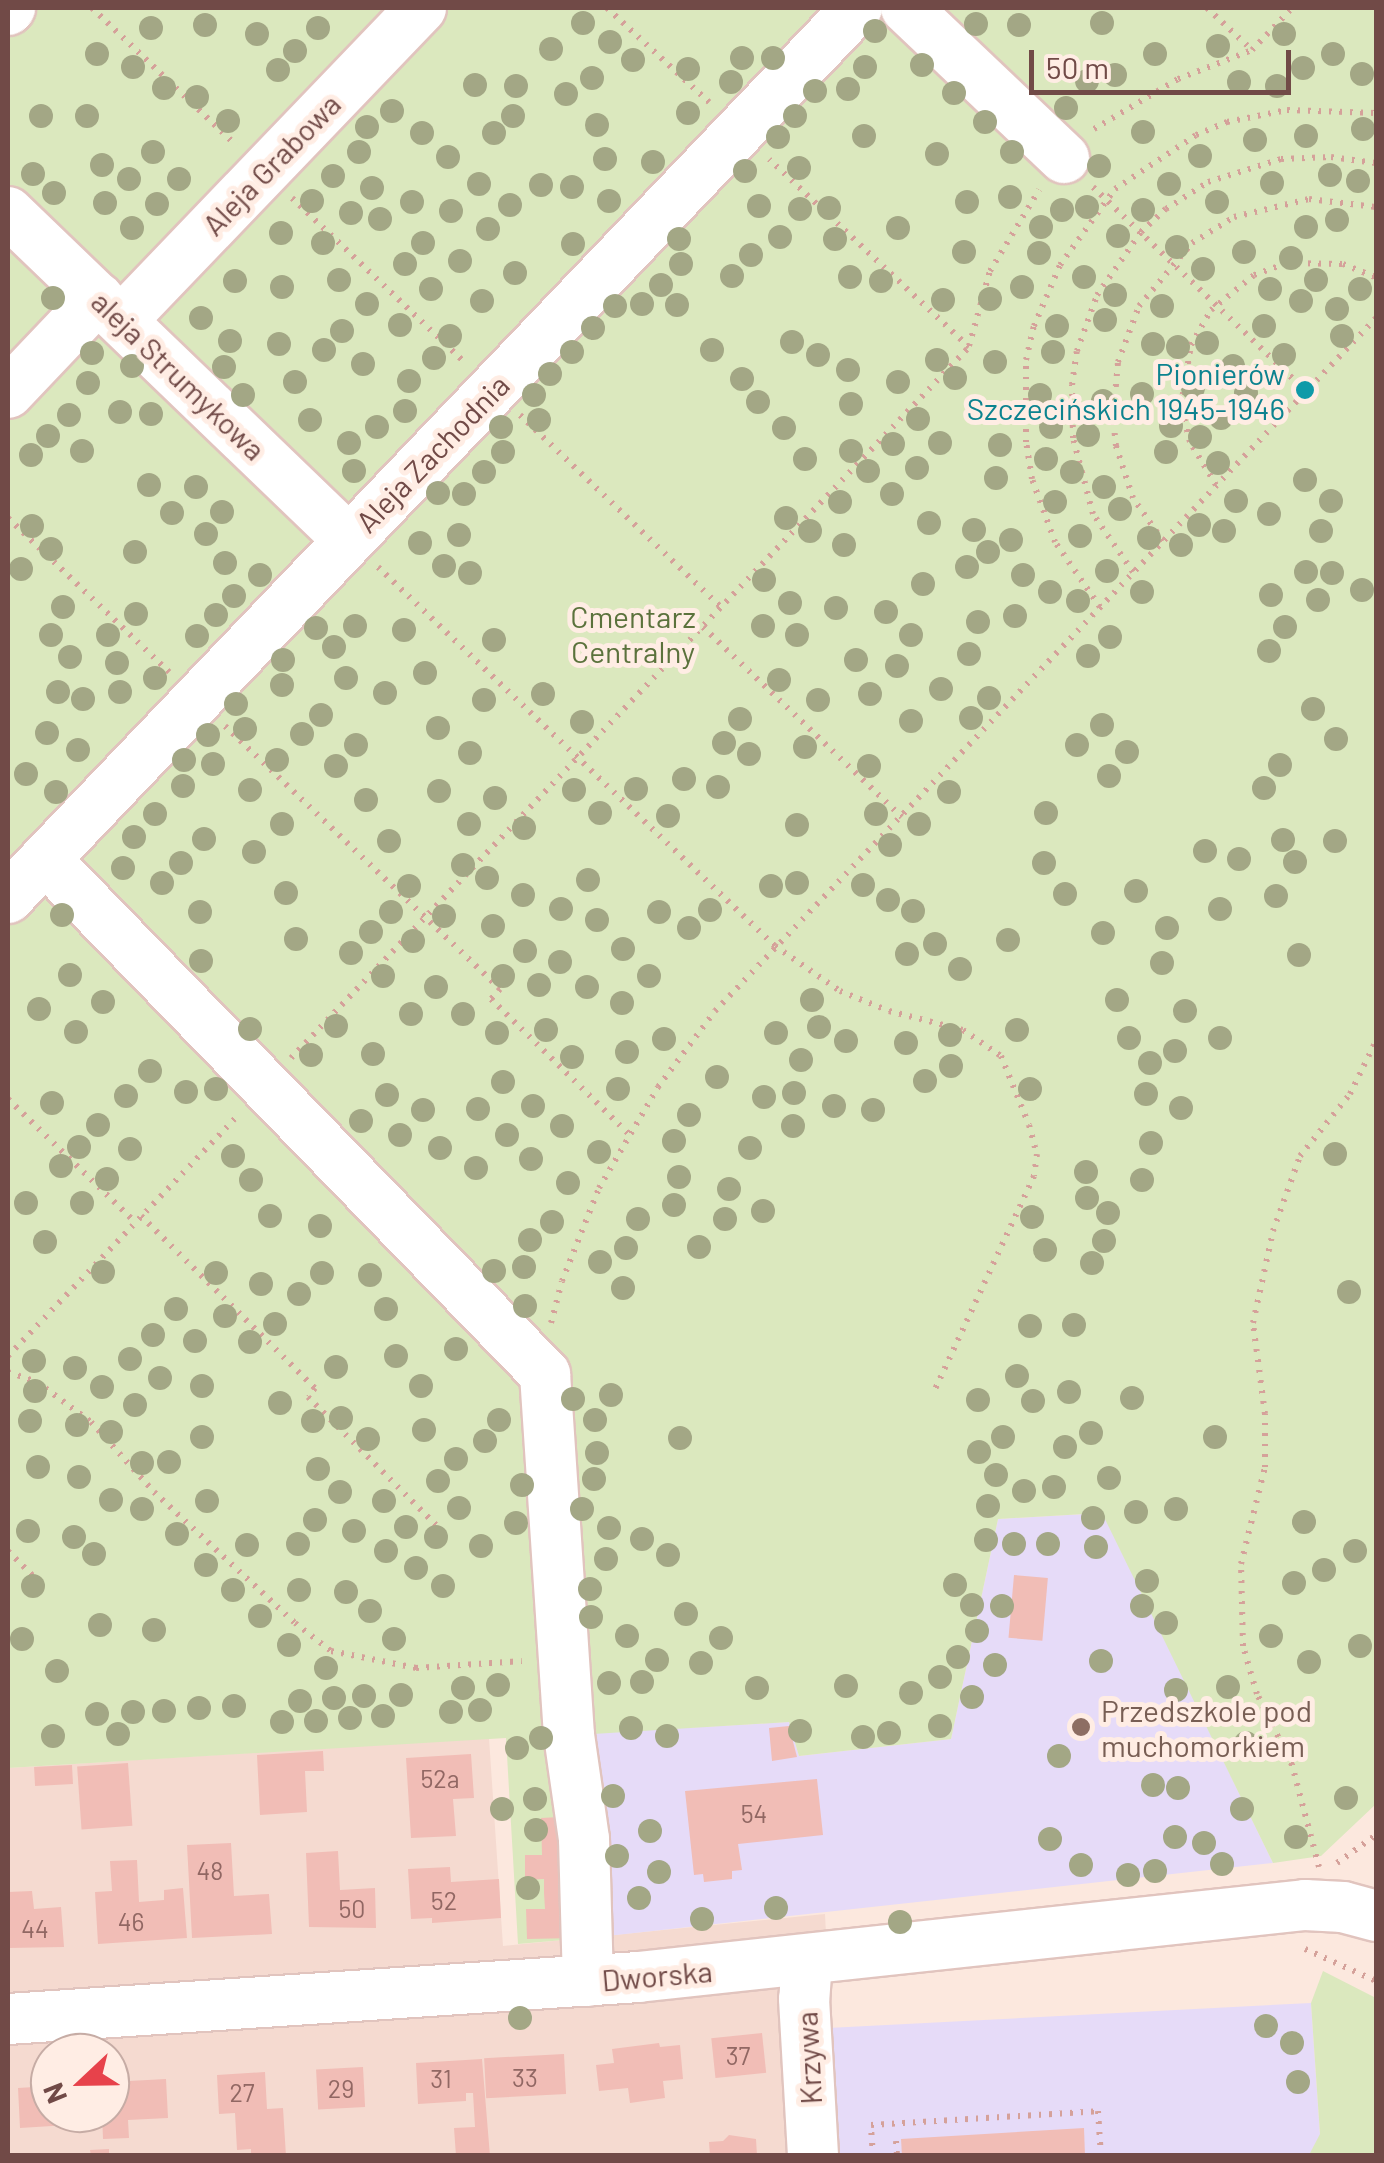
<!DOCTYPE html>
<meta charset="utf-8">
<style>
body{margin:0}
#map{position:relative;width:1384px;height:2163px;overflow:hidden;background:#fce8de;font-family:Barlow,sans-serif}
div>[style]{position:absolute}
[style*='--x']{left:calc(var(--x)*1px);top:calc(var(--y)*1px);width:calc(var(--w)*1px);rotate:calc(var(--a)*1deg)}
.residential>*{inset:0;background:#f5dad0}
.education>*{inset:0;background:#e6dbf8}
.green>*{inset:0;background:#dbe8be}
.building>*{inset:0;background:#f1bdb6;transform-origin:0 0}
.path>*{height:6px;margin-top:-3px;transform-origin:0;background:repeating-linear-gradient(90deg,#d5a19a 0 2.5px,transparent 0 10.5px)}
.roads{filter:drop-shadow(2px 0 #e1c4be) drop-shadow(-2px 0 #e1c4be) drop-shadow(0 2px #e1c4be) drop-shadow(0 -2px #e1c4be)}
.minor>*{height:50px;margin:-25px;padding:0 25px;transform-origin:25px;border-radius:25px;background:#fff}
.trees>*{width:24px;height:24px;margin:-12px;border-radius:50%;background:#a3a785}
.dots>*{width:28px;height:28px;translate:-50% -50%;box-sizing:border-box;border:5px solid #ffede4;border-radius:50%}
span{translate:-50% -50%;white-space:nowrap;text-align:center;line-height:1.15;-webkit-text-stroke:10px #ffede4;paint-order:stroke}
.number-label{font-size:25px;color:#916763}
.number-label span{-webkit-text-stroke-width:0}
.street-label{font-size:30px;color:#714a47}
.culture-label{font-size:30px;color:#0d838f}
.right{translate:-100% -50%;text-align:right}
.park-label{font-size:30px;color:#5b723c}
.education-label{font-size:30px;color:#785e54}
.left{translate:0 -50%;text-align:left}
.frame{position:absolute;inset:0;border:10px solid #714a47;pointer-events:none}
.north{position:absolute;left:30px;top:2033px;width:100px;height:100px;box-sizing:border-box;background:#ffede4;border:2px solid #c6aca5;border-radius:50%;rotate:248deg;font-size:28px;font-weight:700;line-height:40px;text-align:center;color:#714a47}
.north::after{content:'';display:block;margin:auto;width:35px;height:45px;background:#e7424b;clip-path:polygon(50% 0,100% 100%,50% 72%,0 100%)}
.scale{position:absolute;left:1029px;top:50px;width:262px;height:45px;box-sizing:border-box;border:5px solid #714a47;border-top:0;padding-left:12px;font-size:30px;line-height:35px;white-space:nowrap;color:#714a47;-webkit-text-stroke:8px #ffede4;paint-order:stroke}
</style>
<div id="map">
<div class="residential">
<i style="clip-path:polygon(evenodd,489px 1738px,503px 1946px,825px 1914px,837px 2155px,8px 2156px,8px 1768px,489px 1738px,50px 2053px,110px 2053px,110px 2113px,50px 2113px,50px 2053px)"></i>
</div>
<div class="education">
<i style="clip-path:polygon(1103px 1513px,1273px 1863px,598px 1937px,593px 1733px,789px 1722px,799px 1756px,951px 1739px,998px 1519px)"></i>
<i style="clip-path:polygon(1311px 2003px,1320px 2135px,1309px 2156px,838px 2155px,828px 2028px)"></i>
</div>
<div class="green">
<i style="clip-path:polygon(8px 8px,1376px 8px,1376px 1804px,1321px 1856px,1273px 1863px,1102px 1513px,998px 1519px,951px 1739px,799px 1756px,789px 1722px,593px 1734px,598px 1937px,518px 1944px,506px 1738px,8px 1768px)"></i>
<i style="clip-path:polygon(1323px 1971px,1376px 1998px,1376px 2155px,1309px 2155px,1320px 2134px,1311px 2003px)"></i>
</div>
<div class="building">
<i style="left:1014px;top:1575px;width:34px;height:63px;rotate:5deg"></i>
<i style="clip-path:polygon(789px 1726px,797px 1757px,772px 1761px,769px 1728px)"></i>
<i style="clip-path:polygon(323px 1751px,324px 1771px,305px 1771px,307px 1812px,260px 1815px,257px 1755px)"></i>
<i style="clip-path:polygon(471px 1754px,474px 1798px,453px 1799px,456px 1836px,411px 1838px,406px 1758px)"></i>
<i style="left:128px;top:1763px;width:63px;height:51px;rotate:86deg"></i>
<i style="left:72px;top:1765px;width:19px;height:38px;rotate:87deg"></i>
<i style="clip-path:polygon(817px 1779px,823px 1835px,738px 1844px,742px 1870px,732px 1871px,732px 1879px,704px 1882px,703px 1874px,694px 1875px,685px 1791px)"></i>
<i style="clip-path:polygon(560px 1817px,574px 1938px,527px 1939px,526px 1909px,545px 1909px,544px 1893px,544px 1879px,525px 1880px,525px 1855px,542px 1855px,541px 1818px)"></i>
<i style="clip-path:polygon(231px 1843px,234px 1896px,269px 1894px,272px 1934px,192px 1938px,187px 1845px)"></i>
<i style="clip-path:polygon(338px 1851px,340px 1890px,375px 1888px,376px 1928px,309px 1927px,306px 1853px)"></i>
<i style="clip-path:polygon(137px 1860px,139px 1902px,164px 1900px,164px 1890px,183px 1888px,187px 1938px,98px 1944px,95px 1892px,112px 1891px,110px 1861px)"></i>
<i style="clip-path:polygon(450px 1867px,451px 1882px,499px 1879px,501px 1918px,432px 1923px,432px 1918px,411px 1919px,408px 1869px)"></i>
<i style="clip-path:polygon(32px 1891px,34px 1909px,61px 1907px,64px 1947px,8px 1948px,8px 1892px)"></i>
<i style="left:762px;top:2033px;width:40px;height:51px;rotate:84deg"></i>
<i style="clip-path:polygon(659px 2043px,660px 2047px,680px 2045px,683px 2079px,663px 2081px,665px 2098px,630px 2103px,628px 2088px,599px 2091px,596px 2065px,614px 2063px,612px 2049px)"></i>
<i style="left:564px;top:2054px;width:40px;height:80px;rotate:87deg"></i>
<i style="clip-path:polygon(482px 2059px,490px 2156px,456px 2156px,454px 2128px,475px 2127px,473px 2093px,466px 2093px,466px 2101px,418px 2104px,416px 2063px)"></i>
<i style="left:363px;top:2067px;width:40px;height:47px;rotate:87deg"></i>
<i style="clip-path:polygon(265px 2072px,267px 2109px,283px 2108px,286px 2156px,251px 2156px,251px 2149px,237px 2150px,235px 2113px,219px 2114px,217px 2075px)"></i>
<i style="clip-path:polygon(166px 2079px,168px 2118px,128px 2120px,129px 2138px,103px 2139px,102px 2113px,110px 2113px,110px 2082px)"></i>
<i style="clip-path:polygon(50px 2086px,50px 2113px,67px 2113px,68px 2125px,20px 2128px,18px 2088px)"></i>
<i style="clip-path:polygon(1084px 2128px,1085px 2156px,902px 2156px,901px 2139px)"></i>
<i style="clip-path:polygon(729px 2135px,756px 2139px,757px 2156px,710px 2156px,709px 2142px,723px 2141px)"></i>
<i style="clip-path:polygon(109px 2149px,109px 2156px,91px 2156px,90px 2150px)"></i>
</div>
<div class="path">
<i style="--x:92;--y:8;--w:199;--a:43.6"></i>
<i style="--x:607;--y:8;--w:139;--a:42.7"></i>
<i style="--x:1207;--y:8;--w:62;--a:43"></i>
<i style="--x:1094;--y:129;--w:98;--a:-30.8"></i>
<i style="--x:1178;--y:79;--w:79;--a:-21.4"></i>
<i style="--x:1252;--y:50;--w:58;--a:-46.4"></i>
<i style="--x:1093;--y:187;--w:294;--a:43.8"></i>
<i style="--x:292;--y:198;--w:238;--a:43.6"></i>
<i style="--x:969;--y:346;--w:78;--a:-74.4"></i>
<i style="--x:990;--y:271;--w:95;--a:-58.8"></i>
<i style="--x:520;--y:415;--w:278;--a:43.7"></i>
<i style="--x:1216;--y:485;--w:50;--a:-121.2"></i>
<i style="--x:1190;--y:442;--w:38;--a:-104"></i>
<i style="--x:1181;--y:405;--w:61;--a:-80.5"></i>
<i style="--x:1191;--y:345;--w:40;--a:-60.3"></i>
<i style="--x:1211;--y:310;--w:55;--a:-39.1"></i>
<i style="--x:1254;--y:275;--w:35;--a:-20"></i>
<i style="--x:1287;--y:263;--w:56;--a:1"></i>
<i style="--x:1343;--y:264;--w:35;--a:22"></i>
<i style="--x:8;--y:518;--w:223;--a:43.7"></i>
<i style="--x:1163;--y:541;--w:52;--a:-124.9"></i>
<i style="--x:1133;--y:498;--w:55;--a:-108.1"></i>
<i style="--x:1116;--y:446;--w:28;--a:-96"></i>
<i style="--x:1113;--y:418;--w:56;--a:-84.9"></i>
<i style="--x:1118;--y:362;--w:60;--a:-69.4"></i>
<i style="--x:1139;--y:306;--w:82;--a:-49.9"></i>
<i style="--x:1192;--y:243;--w:49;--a:-31.8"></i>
<i style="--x:1234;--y:217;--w:77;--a:-13.5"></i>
<i style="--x:1309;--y:199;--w:67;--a:6.8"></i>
<i style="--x:378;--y:567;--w:549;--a:43.67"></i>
<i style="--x:775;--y:946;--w:79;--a:34.7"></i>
<i style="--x:840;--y:991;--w:53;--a:22.2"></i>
<i style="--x:889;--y:1011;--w:76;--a:14.4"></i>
<i style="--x:963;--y:1030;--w:46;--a:34.4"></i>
<i style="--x:1001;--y:1056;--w:74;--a:67.9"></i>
<i style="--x:1029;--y:1125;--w:30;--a:75"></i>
<i style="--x:1037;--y:1154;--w:22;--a:98"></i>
<i style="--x:1034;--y:1176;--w:237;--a:114.9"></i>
<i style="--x:1133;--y:572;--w:70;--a:-124.6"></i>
<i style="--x:1093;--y:514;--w:79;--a:-104.7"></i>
<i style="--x:1073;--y:438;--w:53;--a:-91.1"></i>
<i style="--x:1072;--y:385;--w:34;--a:-82"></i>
<i style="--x:1077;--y:351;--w:59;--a:-70.3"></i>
<i style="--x:1097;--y:295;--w:77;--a:-55.1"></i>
<i style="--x:1141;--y:232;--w:34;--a:-43"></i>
<i style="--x:1166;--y:209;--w:50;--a:-32.7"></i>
<i style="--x:1208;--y:182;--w:77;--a:-17.5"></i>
<i style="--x:1281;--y:159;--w:50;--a:-2.3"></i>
<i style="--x:1331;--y:157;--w:45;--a:7.6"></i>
<i style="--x:1100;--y:607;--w:79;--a:-124.7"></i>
<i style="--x:1055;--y:542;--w:67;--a:-110.1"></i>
<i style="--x:1032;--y:479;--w:37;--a:-99"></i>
<i style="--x:1026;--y:442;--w:82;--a:-90"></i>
<i style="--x:1026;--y:360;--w:35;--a:-77"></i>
<i style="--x:1034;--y:326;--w:66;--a:-66.9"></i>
<i style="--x:1060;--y:265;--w:94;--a:-54.1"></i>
<i style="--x:1115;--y:189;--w:97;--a:-33.7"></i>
<i style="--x:1196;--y:135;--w:34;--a:-23"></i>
<i style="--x:1227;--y:122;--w:61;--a:-11.3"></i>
<i style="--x:1287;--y:110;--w:89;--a:1.9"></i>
<i style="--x:703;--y:627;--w:275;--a:43.7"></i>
<i style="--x:225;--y:726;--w:381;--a:43.7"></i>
<i style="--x:500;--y:989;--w:13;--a:132"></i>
<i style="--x:491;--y:999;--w:193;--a:44.4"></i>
<i style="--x:291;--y:1058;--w:982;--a:-46.36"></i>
<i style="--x:969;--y:347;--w:274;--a:-136.8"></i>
<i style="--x:8;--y:1099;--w:177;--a:44.1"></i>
<i style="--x:141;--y:1216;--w:245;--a:44.7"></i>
<i style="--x:315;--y:1388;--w:11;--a:128"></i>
<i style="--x:308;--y:1397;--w:198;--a:45"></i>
<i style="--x:551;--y:1323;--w:43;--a:-75.3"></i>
<i style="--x:562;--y:1281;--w:100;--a:-68.3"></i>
<i style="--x:599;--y:1188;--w:117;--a:-59.7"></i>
<i style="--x:658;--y:1087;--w:95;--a:-53.1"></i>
<i style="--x:715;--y:1011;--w:958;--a:-46.35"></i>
<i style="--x:8;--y:1356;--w:333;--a:-46.3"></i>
<i style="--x:8;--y:1372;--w:31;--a:19"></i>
<i style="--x:37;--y:1382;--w:67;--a:36.5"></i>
<i style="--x:91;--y:1422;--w:94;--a:48"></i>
<i style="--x:154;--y:1492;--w:192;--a:42.9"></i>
<i style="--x:295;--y:1623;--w:46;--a:37.9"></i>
<i style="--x:331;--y:1651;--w:87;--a:11.3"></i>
<i style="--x:416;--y:1668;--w:106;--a:-3.8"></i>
<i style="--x:8;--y:1551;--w:42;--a:45"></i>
<i style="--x:1337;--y:1863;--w:48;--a:-35.7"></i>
<i style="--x:1319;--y:1867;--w:106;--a:-104.8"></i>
<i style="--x:1292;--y:1765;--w:79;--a:-116.2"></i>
<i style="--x:1257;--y:1694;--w:50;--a:-106.3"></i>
<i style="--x:1243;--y:1646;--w:82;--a:-91.4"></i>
<i style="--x:1241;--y:1564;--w:100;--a:-76.1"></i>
<i style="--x:1265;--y:1467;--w:53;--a:-90"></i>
<i style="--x:1265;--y:1414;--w:92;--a:-97.5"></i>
<i style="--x:1253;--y:1323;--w:94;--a:-77.7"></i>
<i style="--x:1273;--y:1231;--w:80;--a:-70.2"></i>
<i style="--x:1300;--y:1156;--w:80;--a:-51.1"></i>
<i style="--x:1350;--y:1094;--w:59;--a:-63.9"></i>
<i style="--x:1305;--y:1949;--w:78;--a:24.3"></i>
<i style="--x:896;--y:2141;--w:15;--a:86"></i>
<i style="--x:873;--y:2156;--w:31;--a:-94"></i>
<i style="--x:871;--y:2125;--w:227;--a:-3.5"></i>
<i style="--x:1098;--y:2111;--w:45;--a:86.2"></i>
</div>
<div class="roads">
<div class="minor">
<i style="--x:906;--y:8;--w:218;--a:43.5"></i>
<i style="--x:8;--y:10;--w:3;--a:-45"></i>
<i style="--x:8;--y:212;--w:473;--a:43.9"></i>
<i style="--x:122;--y:320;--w:432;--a:-46.2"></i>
<i style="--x:8;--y:393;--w:131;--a:-46.5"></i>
<i style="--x:45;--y:859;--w:718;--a:45.85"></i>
<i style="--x:545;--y:1374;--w:362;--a:86.2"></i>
<i style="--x:569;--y:1735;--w:105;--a:81.8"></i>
<i style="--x:584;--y:1839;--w:142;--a:88.4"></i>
<i style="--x:8;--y:898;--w:1230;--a:-46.35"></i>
<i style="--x:807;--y:1960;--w:39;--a:94"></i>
<i style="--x:804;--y:1999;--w:157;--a:86.7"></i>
<i style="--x:8;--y:2019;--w:631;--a:-3.81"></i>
<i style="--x:638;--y:1977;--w:671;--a:-6.16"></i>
<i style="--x:1305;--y:1905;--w:38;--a:3"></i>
<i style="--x:1343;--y:1907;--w:34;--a:15"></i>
</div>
</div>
<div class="trees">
<i style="left:583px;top:23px"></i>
<i style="left:1102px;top:23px"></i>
<i style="left:976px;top:24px"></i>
<i style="left:205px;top:25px"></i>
<i style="left:1019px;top:25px"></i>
<i style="left:151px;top:28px"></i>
<i style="left:318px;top:28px"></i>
<i style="left:875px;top:31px"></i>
<i style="left:257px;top:34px"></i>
<i style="left:1284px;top:34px"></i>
<i style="left:610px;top:42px"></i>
<i style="left:1218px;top:46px"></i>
<i style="left:551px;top:49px"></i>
<i style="left:295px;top:51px"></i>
<i style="left:97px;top:54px"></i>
<i style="left:1155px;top:54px"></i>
<i style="left:1333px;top:54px"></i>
<i style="left:742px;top:58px"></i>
<i style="left:773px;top:58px"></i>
<i style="left:633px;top:60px"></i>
<i style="left:922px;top:65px"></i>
<i style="left:133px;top:67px"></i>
<i style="left:865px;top:67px"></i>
<i style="left:1303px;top:68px"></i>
<i style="left:688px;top:69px"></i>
<i style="left:278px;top:70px"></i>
<i style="left:1362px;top:74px"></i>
<i style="left:1115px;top:75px"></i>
<i style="left:592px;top:78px"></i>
<i style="left:1087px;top:81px"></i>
<i style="left:731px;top:82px"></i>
<i style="left:1239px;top:82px"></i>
<i style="left:475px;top:85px"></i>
<i style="left:516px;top:86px"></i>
<i style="left:1277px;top:86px"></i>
<i style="left:164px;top:88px"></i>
<i style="left:848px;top:89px"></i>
<i style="left:815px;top:91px"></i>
<i style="left:954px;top:93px"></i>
<i style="left:566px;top:94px"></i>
<i style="left:197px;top:97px"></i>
<i style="left:1066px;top:108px"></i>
<i style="left:392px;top:111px"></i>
<i style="left:688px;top:113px"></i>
<i style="left:41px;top:116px"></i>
<i style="left:87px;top:116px"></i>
<i style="left:513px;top:116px"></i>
<i style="left:795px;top:116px"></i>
<i style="left:228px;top:121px"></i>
<i style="left:985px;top:122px"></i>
<i style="left:597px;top:125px"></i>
<i style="left:367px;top:127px"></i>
<i style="left:1363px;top:129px"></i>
<i style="left:1143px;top:132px"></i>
<i style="left:422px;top:133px"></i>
<i style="left:494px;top:133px"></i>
<i style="left:864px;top:136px"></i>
<i style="left:1306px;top:136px"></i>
<i style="left:778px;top:137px"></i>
<i style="left:1255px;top:140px"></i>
<i style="left:153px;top:152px"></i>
<i style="left:359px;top:152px"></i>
<i style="left:1012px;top:152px"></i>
<i style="left:937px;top:154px"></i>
<i style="left:1200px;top:156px"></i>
<i style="left:448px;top:157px"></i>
<i style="left:605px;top:159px"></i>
<i style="left:653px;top:162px"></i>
<i style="left:102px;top:165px"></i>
<i style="left:1099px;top:166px"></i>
<i style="left:799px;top:168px"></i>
<i style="left:745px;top:171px"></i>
<i style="left:33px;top:174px"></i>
<i style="left:1330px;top:175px"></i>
<i style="left:333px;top:176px"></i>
<i style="left:129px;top:179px"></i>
<i style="left:179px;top:179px"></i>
<i style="left:1358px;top:181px"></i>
<i style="left:1272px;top:183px"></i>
<i style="left:479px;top:184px"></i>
<i style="left:1169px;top:184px"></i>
<i style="left:541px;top:185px"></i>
<i style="left:572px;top:187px"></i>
<i style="left:372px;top:188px"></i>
<i style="left:54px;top:193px"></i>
<i style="left:1010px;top:197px"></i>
<i style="left:312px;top:201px"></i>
<i style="left:609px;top:201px"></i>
<i style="left:412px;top:202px"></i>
<i style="left:967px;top:202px"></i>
<i style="left:1217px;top:202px"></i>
<i style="left:105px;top:203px"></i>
<i style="left:157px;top:204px"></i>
<i style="left:510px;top:205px"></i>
<i style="left:759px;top:206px"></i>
<i style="left:1087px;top:207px"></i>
<i style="left:829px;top:208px"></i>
<i style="left:800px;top:209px"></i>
<i style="left:1062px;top:210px"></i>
<i style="left:1143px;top:210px"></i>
<i style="left:451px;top:211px"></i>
<i style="left:351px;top:213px"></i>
<i style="left:380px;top:219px"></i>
<i style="left:1337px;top:220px"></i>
<i style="left:1041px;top:227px"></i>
<i style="left:1306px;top:227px"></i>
<i style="left:132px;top:228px"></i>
<i style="left:898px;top:228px"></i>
<i style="left:488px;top:229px"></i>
<i style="left:281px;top:233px"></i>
<i style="left:1118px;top:236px"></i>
<i style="left:780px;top:237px"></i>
<i style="left:679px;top:239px"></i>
<i style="left:835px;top:239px"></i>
<i style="left:323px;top:243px"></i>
<i style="left:423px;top:243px"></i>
<i style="left:573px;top:244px"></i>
<i style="left:1177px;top:247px"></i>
<i style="left:964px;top:252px"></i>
<i style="left:1244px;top:252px"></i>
<i style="left:1039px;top:253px"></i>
<i style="left:751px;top:255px"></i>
<i style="left:1291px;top:258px"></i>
<i style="left:460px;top:261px"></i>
<i style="left:405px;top:264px"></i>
<i style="left:681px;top:264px"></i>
<i style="left:1203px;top:269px"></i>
<i style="left:515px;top:273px"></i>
<i style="left:732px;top:276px"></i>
<i style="left:850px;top:277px"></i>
<i style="left:1084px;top:277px"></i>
<i style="left:339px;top:280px"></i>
<i style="left:1316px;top:280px"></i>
<i style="left:235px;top:281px"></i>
<i style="left:881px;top:281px"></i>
<i style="left:661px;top:285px"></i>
<i style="left:282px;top:287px"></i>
<i style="left:1022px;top:287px"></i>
<i style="left:431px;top:289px"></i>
<i style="left:1270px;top:289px"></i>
<i style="left:1360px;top:289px"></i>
<i style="left:1115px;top:295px"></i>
<i style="left:53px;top:298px"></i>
<i style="left:990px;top:299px"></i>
<i style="left:943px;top:300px"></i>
<i style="left:482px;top:301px"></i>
<i style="left:1301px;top:301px"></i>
<i style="left:367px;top:304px"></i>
<i style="left:642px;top:304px"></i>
<i style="left:677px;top:305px"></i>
<i style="left:615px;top:306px"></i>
<i style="left:1162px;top:306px"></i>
<i style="left:1337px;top:309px"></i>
<i style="left:201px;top:318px"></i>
<i style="left:1105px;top:320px"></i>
<i style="left:400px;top:325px"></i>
<i style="left:1057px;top:326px"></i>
<i style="left:1264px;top:326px"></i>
<i style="left:593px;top:328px"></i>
<i style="left:342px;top:331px"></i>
<i style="left:450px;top:336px"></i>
<i style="left:1342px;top:336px"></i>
<i style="left:230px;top:341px"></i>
<i style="left:792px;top:342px"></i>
<i style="left:1207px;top:343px"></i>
<i style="left:279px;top:344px"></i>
<i style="left:1153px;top:344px"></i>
<i style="left:1178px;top:347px"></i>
<i style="left:324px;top:350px"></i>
<i style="left:712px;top:350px"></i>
<i style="left:572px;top:352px"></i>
<i style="left:1053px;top:352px"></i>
<i style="left:92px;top:353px"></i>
<i style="left:818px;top:355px"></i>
<i style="left:1284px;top:355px"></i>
<i style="left:434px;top:358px"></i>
<i style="left:937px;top:360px"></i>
<i style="left:995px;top:362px"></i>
<i style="left:363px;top:364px"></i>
<i style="left:132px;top:366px"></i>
<i style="left:1233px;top:366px"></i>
<i style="left:224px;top:367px"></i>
<i style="left:848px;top:370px"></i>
<i style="left:550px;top:374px"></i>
<i style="left:955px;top:378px"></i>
<i style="left:742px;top:379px"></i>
<i style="left:409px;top:381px"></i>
<i style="left:295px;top:382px"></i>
<i style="left:898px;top:382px"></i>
<i style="left:88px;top:383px"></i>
<i style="left:1193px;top:388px"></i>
<i style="left:1246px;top:393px"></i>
<i style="left:1142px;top:394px"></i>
<i style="left:243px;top:395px"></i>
<i style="left:534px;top:395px"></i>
<i style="left:1040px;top:395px"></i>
<i style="left:1103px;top:401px"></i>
<i style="left:758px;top:402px"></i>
<i style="left:851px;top:404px"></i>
<i style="left:405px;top:411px"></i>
<i style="left:120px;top:412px"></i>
<i style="left:151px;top:414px"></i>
<i style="left:69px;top:415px"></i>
<i style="left:1221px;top:418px"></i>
<i style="left:918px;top:419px"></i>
<i style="left:310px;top:420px"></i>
<i style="left:539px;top:420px"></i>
<i style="left:1171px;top:426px"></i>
<i style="left:377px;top:427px"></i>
<i style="left:501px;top:427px"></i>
<i style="left:1051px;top:427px"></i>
<i style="left:784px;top:428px"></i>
<i style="left:1088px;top:435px"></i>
<i style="left:48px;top:436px"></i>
<i style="left:1200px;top:437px"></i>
<i style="left:349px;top:443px"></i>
<i style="left:940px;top:443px"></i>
<i style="left:893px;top:444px"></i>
<i style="left:1000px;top:445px"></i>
<i style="left:82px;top:451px"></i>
<i style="left:851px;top:451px"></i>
<i style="left:503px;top:452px"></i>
<i style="left:1166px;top:452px"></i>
<i style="left:31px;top:455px"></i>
<i style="left:805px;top:459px"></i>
<i style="left:1046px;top:459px"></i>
<i style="left:1218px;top:463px"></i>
<i style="left:917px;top:468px"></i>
<i style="left:354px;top:471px"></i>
<i style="left:868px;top:471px"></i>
<i style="left:484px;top:472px"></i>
<i style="left:1072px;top:472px"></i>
<i style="left:996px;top:478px"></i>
<i style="left:1305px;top:480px"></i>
<i style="left:149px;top:485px"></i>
<i style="left:196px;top:487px"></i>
<i style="left:1104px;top:487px"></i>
<i style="left:438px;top:493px"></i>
<i style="left:464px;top:494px"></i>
<i style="left:892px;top:494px"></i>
<i style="left:1236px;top:501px"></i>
<i style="left:1331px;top:501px"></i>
<i style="left:840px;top:502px"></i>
<i style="left:1055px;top:502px"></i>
<i style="left:1120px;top:509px"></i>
<i style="left:222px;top:512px"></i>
<i style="left:172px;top:513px"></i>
<i style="left:1269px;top:514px"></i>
<i style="left:786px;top:518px"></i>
<i style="left:929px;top:523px"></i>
<i style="left:1199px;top:525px"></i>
<i style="left:32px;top:526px"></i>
<i style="left:974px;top:530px"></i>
<i style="left:810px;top:531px"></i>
<i style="left:1224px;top:531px"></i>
<i style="left:1321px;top:531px"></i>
<i style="left:206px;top:534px"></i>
<i style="left:459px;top:535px"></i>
<i style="left:1080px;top:536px"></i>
<i style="left:1149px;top:538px"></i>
<i style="left:1011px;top:540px"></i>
<i style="left:420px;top:543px"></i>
<i style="left:844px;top:545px"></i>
<i style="left:1181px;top:545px"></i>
<i style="left:51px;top:549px"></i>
<i style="left:135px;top:552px"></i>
<i style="left:988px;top:552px"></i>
<i style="left:225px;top:563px"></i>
<i style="left:444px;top:566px"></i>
<i style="left:967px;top:567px"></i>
<i style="left:21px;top:569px"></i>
<i style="left:1107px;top:571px"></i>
<i style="left:1306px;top:572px"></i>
<i style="left:470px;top:573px"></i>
<i style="left:1332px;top:573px"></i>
<i style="left:260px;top:575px"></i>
<i style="left:1023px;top:575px"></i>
<i style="left:764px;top:580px"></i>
<i style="left:923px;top:584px"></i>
<i style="left:1362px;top:590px"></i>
<i style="left:1050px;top:592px"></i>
<i style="left:1142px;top:592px"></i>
<i style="left:1271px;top:595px"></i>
<i style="left:234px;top:596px"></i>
<i style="left:1318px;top:600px"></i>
<i style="left:1078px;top:601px"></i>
<i style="left:790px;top:603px"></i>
<i style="left:63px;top:607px"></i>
<i style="left:836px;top:608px"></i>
<i style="left:886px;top:612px"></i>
<i style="left:136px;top:614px"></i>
<i style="left:216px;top:615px"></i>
<i style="left:1015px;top:616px"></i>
<i style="left:978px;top:622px"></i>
<i style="left:355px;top:626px"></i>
<i style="left:763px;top:626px"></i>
<i style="left:1285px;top:627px"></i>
<i style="left:316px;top:628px"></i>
<i style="left:404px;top:630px"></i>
<i style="left:51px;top:635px"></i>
<i style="left:108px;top:635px"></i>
<i style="left:797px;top:635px"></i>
<i style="left:911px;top:635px"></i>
<i style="left:197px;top:636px"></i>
<i style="left:1110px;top:637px"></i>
<i style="left:494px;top:640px"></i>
<i style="left:334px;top:647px"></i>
<i style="left:1269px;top:651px"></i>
<i style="left:969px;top:654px"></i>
<i style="left:1088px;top:656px"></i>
<i style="left:70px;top:657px"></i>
<i style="left:283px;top:660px"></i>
<i style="left:856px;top:660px"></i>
<i style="left:117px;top:663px"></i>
<i style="left:897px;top:666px"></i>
<i style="left:425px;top:673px"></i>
<i style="left:155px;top:678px"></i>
<i style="left:346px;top:678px"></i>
<i style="left:779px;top:680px"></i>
<i style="left:282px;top:685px"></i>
<i style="left:941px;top:689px"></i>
<i style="left:58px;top:692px"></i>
<i style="left:120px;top:692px"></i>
<i style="left:385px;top:693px"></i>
<i style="left:543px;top:694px"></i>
<i style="left:870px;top:694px"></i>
<i style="left:989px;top:698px"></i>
<i style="left:83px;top:699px"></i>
<i style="left:484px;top:700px"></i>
<i style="left:818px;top:700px"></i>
<i style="left:236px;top:704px"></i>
<i style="left:1313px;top:709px"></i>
<i style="left:321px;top:715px"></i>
<i style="left:971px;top:718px"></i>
<i style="left:740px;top:719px"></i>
<i style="left:911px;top:721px"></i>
<i style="left:582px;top:722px"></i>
<i style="left:1102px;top:725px"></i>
<i style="left:438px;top:728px"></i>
<i style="left:245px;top:729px"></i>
<i style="left:47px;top:733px"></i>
<i style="left:302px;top:734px"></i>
<i style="left:208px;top:735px"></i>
<i style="left:1336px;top:739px"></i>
<i style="left:724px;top:743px"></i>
<i style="left:356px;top:745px"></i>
<i style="left:1077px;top:745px"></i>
<i style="left:805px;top:747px"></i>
<i style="left:78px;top:750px"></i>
<i style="left:1127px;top:752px"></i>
<i style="left:470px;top:753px"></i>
<i style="left:749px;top:754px"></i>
<i style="left:184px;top:760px"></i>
<i style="left:277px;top:760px"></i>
<i style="left:213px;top:764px"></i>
<i style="left:1280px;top:765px"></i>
<i style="left:336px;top:766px"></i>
<i style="left:869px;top:766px"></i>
<i style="left:26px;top:774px"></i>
<i style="left:1109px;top:776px"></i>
<i style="left:684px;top:779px"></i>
<i style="left:183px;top:786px"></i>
<i style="left:718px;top:787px"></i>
<i style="left:1264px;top:788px"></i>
<i style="left:636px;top:789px"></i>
<i style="left:250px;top:790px"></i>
<i style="left:574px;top:790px"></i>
<i style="left:439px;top:791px"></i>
<i style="left:56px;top:792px"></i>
<i style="left:949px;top:792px"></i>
<i style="left:495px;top:798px"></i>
<i style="left:366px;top:800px"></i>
<i style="left:600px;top:813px"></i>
<i style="left:1046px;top:813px"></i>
<i style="left:155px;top:814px"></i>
<i style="left:876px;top:814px"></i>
<i style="left:668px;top:816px"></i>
<i style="left:282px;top:824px"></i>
<i style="left:469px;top:824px"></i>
<i style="left:919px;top:824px"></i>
<i style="left:797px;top:825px"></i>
<i style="left:524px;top:828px"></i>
<i style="left:134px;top:837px"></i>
<i style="left:204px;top:839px"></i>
<i style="left:1283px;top:840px"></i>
<i style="left:389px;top:841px"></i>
<i style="left:1335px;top:841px"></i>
<i style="left:890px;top:845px"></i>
<i style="left:1205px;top:851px"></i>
<i style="left:254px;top:852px"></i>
<i style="left:1239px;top:859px"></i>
<i style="left:1295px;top:862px"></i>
<i style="left:181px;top:863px"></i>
<i style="left:1044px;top:863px"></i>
<i style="left:463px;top:865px"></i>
<i style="left:123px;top:868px"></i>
<i style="left:487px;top:878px"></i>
<i style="left:588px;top:880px"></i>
<i style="left:162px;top:883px"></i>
<i style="left:797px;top:883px"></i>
<i style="left:863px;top:885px"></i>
<i style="left:409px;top:886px"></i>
<i style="left:771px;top:886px"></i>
<i style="left:1136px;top:891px"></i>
<i style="left:286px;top:893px"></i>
<i style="left:1065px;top:894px"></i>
<i style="left:523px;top:895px"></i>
<i style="left:1276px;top:896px"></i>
<i style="left:888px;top:900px"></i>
<i style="left:561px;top:909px"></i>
<i style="left:1220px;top:909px"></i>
<i style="left:710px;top:910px"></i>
<i style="left:913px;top:911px"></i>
<i style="left:200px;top:912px"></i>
<i style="left:391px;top:912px"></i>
<i style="left:659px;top:912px"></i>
<i style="left:62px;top:915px"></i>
<i style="left:444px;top:916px"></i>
<i style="left:597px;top:920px"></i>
<i style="left:493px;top:926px"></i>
<i style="left:689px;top:928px"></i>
<i style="left:1167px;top:928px"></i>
<i style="left:371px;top:932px"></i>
<i style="left:1103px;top:933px"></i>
<i style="left:296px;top:939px"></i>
<i style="left:1008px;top:940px"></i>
<i style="left:413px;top:941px"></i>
<i style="left:935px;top:944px"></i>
<i style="left:623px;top:949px"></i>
<i style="left:525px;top:951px"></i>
<i style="left:351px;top:953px"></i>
<i style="left:907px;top:954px"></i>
<i style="left:1299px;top:955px"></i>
<i style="left:201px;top:961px"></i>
<i style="left:560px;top:962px"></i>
<i style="left:1162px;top:963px"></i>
<i style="left:960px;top:969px"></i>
<i style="left:70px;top:975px"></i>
<i style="left:383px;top:976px"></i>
<i style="left:503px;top:976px"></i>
<i style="left:649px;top:976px"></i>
<i style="left:539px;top:985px"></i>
<i style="left:436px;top:987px"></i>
<i style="left:587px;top:987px"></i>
<i style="left:812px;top:1000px"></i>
<i style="left:1117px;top:1000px"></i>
<i style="left:103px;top:1002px"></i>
<i style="left:622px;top:1003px"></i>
<i style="left:39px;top:1009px"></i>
<i style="left:1185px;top:1011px"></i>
<i style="left:411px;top:1014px"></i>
<i style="left:463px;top:1014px"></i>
<i style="left:336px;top:1026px"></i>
<i style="left:819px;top:1027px"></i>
<i style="left:250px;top:1029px"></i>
<i style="left:546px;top:1030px"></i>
<i style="left:1017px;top:1030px"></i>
<i style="left:76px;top:1032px"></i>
<i style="left:497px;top:1033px"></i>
<i style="left:776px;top:1033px"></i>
<i style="left:950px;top:1035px"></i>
<i style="left:1129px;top:1038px"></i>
<i style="left:1220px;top:1038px"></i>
<i style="left:664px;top:1039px"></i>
<i style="left:846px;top:1041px"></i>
<i style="left:906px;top:1043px"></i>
<i style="left:1175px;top:1051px"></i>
<i style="left:627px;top:1052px"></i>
<i style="left:373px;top:1054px"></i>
<i style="left:311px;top:1055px"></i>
<i style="left:572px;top:1057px"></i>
<i style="left:801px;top:1060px"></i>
<i style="left:1150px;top:1063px"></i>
<i style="left:951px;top:1066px"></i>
<i style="left:150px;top:1071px"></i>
<i style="left:717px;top:1077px"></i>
<i style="left:925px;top:1081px"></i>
<i style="left:503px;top:1082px"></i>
<i style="left:216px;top:1089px"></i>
<i style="left:618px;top:1089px"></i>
<i style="left:1030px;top:1089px"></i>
<i style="left:186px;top:1092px"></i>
<i style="left:794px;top:1093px"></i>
<i style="left:1146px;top:1094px"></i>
<i style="left:387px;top:1095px"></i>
<i style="left:126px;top:1096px"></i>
<i style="left:764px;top:1097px"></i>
<i style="left:52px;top:1103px"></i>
<i style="left:533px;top:1106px"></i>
<i style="left:834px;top:1106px"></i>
<i style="left:1181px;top:1108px"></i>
<i style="left:478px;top:1109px"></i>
<i style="left:423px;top:1110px"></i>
<i style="left:873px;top:1110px"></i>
<i style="left:689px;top:1115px"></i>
<i style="left:361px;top:1121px"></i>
<i style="left:98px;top:1125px"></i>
<i style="left:562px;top:1126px"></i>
<i style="left:793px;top:1126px"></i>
<i style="left:400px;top:1135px"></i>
<i style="left:507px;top:1135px"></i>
<i style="left:674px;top:1141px"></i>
<i style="left:1151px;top:1143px"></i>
<i style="left:79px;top:1147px"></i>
<i style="left:440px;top:1148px"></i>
<i style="left:750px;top:1148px"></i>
<i style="left:130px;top:1149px"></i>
<i style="left:599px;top:1152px"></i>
<i style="left:1335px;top:1154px"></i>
<i style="left:233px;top:1156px"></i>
<i style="left:531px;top:1159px"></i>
<i style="left:61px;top:1166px"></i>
<i style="left:476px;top:1168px"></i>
<i style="left:1086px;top:1172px"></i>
<i style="left:679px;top:1177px"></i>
<i style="left:107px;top:1179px"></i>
<i style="left:251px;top:1180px"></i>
<i style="left:1142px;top:1180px"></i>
<i style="left:568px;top:1183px"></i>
<i style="left:729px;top:1189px"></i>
<i style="left:1087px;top:1198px"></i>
<i style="left:26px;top:1203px"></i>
<i style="left:82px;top:1203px"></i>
<i style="left:674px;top:1205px"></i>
<i style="left:763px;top:1211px"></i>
<i style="left:1108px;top:1213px"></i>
<i style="left:270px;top:1216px"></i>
<i style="left:1032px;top:1217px"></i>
<i style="left:638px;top:1219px"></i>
<i style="left:725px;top:1219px"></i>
<i style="left:552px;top:1222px"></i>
<i style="left:320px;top:1226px"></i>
<i style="left:530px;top:1240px"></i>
<i style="left:1104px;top:1241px"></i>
<i style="left:45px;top:1242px"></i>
<i style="left:699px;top:1247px"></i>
<i style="left:626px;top:1248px"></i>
<i style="left:1045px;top:1250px"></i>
<i style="left:600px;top:1262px"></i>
<i style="left:1092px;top:1263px"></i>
<i style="left:524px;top:1267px"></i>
<i style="left:494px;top:1271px"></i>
<i style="left:103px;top:1272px"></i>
<i style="left:216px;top:1273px"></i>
<i style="left:322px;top:1273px"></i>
<i style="left:370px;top:1275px"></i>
<i style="left:261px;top:1284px"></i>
<i style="left:623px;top:1288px"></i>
<i style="left:1349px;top:1292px"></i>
<i style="left:299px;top:1294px"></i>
<i style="left:525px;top:1306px"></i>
<i style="left:176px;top:1309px"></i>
<i style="left:386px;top:1309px"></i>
<i style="left:225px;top:1316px"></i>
<i style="left:275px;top:1324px"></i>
<i style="left:1074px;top:1325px"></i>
<i style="left:1030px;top:1326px"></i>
<i style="left:153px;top:1335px"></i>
<i style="left:195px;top:1341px"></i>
<i style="left:250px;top:1342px"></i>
<i style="left:456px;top:1349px"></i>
<i style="left:396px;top:1356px"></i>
<i style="left:130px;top:1359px"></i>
<i style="left:34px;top:1361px"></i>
<i style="left:336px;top:1367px"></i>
<i style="left:75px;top:1368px"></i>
<i style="left:1017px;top:1376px"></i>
<i style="left:160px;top:1378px"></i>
<i style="left:202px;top:1386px"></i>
<i style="left:421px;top:1386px"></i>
<i style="left:102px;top:1387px"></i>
<i style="left:35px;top:1391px"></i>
<i style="left:1069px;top:1392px"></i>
<i style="left:611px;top:1395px"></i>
<i style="left:1132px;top:1398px"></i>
<i style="left:573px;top:1399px"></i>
<i style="left:978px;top:1400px"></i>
<i style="left:1033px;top:1401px"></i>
<i style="left:280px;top:1403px"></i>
<i style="left:135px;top:1405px"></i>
<i style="left:341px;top:1418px"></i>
<i style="left:499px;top:1420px"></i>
<i style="left:595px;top:1420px"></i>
<i style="left:30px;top:1421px"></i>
<i style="left:313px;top:1421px"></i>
<i style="left:77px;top:1425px"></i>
<i style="left:424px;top:1430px"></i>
<i style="left:111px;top:1432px"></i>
<i style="left:1091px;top:1433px"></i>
<i style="left:202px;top:1437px"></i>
<i style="left:1003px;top:1437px"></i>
<i style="left:1215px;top:1437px"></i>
<i style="left:680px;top:1438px"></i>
<i style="left:368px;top:1439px"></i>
<i style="left:485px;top:1441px"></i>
<i style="left:1065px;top:1447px"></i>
<i style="left:979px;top:1452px"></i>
<i style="left:597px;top:1453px"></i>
<i style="left:456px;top:1459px"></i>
<i style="left:169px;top:1462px"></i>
<i style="left:142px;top:1463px"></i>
<i style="left:38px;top:1467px"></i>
<i style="left:318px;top:1469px"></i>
<i style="left:996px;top:1475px"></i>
<i style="left:79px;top:1477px"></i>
<i style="left:1109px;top:1478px"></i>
<i style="left:594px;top:1479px"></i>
<i style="left:438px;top:1481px"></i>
<i style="left:522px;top:1485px"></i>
<i style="left:1054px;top:1487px"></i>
<i style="left:1024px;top:1491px"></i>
<i style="left:340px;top:1492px"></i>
<i style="left:111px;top:1500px"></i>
<i style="left:207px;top:1501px"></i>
<i style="left:384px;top:1501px"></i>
<i style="left:988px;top:1506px"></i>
<i style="left:459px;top:1508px"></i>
<i style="left:142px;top:1509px"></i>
<i style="left:582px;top:1509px"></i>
<i style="left:1176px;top:1509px"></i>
<i style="left:1136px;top:1512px"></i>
<i style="left:1093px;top:1518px"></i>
<i style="left:315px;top:1520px"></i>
<i style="left:1304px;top:1522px"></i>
<i style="left:516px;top:1523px"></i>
<i style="left:406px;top:1527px"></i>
<i style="left:609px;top:1528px"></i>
<i style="left:28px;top:1531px"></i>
<i style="left:354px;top:1531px"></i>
<i style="left:177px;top:1534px"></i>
<i style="left:74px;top:1537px"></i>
<i style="left:436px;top:1537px"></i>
<i style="left:642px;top:1539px"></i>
<i style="left:986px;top:1540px"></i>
<i style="left:298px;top:1544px"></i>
<i style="left:1014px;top:1544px"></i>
<i style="left:1048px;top:1544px"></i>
<i style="left:247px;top:1545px"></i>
<i style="left:481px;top:1546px"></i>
<i style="left:1096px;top:1547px"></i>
<i style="left:386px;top:1551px"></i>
<i style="left:1355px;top:1551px"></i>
<i style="left:94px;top:1554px"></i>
<i style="left:668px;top:1555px"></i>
<i style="left:606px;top:1559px"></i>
<i style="left:206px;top:1565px"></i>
<i style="left:416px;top:1568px"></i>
<i style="left:1324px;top:1570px"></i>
<i style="left:1147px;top:1581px"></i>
<i style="left:1294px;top:1583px"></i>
<i style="left:955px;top:1585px"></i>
<i style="left:33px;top:1586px"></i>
<i style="left:443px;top:1586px"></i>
<i style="left:590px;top:1589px"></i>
<i style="left:233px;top:1590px"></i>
<i style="left:299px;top:1590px"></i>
<i style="left:346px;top:1592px"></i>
<i style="left:972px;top:1605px"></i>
<i style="left:1002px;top:1606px"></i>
<i style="left:1142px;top:1606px"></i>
<i style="left:370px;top:1611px"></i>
<i style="left:686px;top:1614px"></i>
<i style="left:260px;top:1616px"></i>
<i style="left:591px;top:1617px"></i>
<i style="left:1166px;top:1623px"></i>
<i style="left:100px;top:1625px"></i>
<i style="left:154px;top:1630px"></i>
<i style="left:977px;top:1631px"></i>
<i style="left:627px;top:1636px"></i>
<i style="left:1271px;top:1636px"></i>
<i style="left:721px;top:1638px"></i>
<i style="left:22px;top:1639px"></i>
<i style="left:394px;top:1639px"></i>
<i style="left:289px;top:1645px"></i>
<i style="left:1360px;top:1646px"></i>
<i style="left:958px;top:1657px"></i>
<i style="left:657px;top:1660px"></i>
<i style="left:1101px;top:1661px"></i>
<i style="left:1309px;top:1662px"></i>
<i style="left:701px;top:1663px"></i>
<i style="left:995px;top:1665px"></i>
<i style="left:326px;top:1668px"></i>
<i style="left:57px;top:1671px"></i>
<i style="left:940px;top:1677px"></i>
<i style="left:642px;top:1682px"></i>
<i style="left:609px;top:1683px"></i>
<i style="left:498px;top:1685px"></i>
<i style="left:846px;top:1686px"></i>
<i style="left:1228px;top:1687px"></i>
<i style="left:463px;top:1688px"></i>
<i style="left:757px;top:1688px"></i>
<i style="left:1176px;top:1690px"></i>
<i style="left:911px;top:1693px"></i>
<i style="left:401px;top:1695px"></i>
<i style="left:364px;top:1696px"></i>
<i style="left:972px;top:1697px"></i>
<i style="left:334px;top:1698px"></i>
<i style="left:300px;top:1701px"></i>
<i style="left:234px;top:1706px"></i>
<i style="left:199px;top:1708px"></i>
<i style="left:480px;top:1710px"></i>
<i style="left:164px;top:1711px"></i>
<i style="left:133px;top:1712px"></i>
<i style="left:451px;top:1712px"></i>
<i style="left:97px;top:1714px"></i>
<i style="left:383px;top:1716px"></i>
<i style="left:350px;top:1718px"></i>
<i style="left:316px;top:1721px"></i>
<i style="left:282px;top:1722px"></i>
<i style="left:940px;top:1726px"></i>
<i style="left:631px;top:1728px"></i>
<i style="left:800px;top:1731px"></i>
<i style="left:889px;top:1733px"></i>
<i style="left:118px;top:1734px"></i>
<i style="left:53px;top:1736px"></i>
<i style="left:667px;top:1736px"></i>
<i style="left:863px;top:1737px"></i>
<i style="left:541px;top:1738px"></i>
<i style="left:1246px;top:1743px"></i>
<i style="left:517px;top:1748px"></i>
<i style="left:1059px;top:1756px"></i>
<i style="left:1153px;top:1785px"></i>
<i style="left:1178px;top:1788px"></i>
<i style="left:613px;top:1796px"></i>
<i style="left:1346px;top:1798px"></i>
<i style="left:535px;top:1799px"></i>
<i style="left:502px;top:1809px"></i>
<i style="left:1242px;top:1809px"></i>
<i style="left:536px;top:1830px"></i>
<i style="left:650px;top:1831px"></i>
<i style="left:1175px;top:1837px"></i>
<i style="left:1296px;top:1837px"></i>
<i style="left:1050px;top:1839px"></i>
<i style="left:1204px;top:1843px"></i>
<i style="left:617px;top:1856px"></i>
<i style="left:1222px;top:1864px"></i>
<i style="left:1081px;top:1865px"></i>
<i style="left:1155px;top:1871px"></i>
<i style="left:659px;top:1872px"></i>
<i style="left:1128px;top:1875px"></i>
<i style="left:528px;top:1888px"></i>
<i style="left:639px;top:1898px"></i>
<i style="left:776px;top:1908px"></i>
<i style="left:702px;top:1919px"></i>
<i style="left:900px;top:1922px"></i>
<i style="left:520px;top:2018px"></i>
<i style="left:1266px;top:2026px"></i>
<i style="left:1292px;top:2043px"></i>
<i style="left:1298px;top:2082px"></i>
</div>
<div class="dots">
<i style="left:1305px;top:390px;background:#0f9aa8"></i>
<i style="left:1081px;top:1727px;background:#8d6e63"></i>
</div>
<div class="number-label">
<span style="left:440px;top:1778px">52a</span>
<span style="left:754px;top:1813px">54</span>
<span style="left:210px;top:1870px">48</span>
<span style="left:444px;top:1900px">52</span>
<span style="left:352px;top:1908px">50</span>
<span style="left:131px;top:1921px">46</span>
<span style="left:35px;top:1928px">44</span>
<span style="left:738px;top:2055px">37</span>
<span style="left:525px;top:2077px">33</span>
<span style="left:441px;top:2078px">31</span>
<span style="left:341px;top:2088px">29</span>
<span style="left:242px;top:2092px">27</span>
</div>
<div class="street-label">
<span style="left:271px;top:164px;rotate:-46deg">Aleja Grabowa</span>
<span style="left:179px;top:375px;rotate:44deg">aleja Strumykowa</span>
<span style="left:432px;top:453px;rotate:-46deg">Aleja Zachodnia</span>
<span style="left:657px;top:1975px;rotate:-5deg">Dworska</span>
<span style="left:808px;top:2058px;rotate:-93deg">Krzywa</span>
</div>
<div class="culture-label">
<span class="right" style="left:1285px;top:390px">Pionierów<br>Szczecińskich 1945-1946</span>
</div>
<div class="park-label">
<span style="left:633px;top:633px">Cmentarz<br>Centralny</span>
</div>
<div class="education-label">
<span class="left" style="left:1101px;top:1727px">Przedszkole pod<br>muchomorkiem</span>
</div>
<div class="frame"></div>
<div class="north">N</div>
<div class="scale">50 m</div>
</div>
